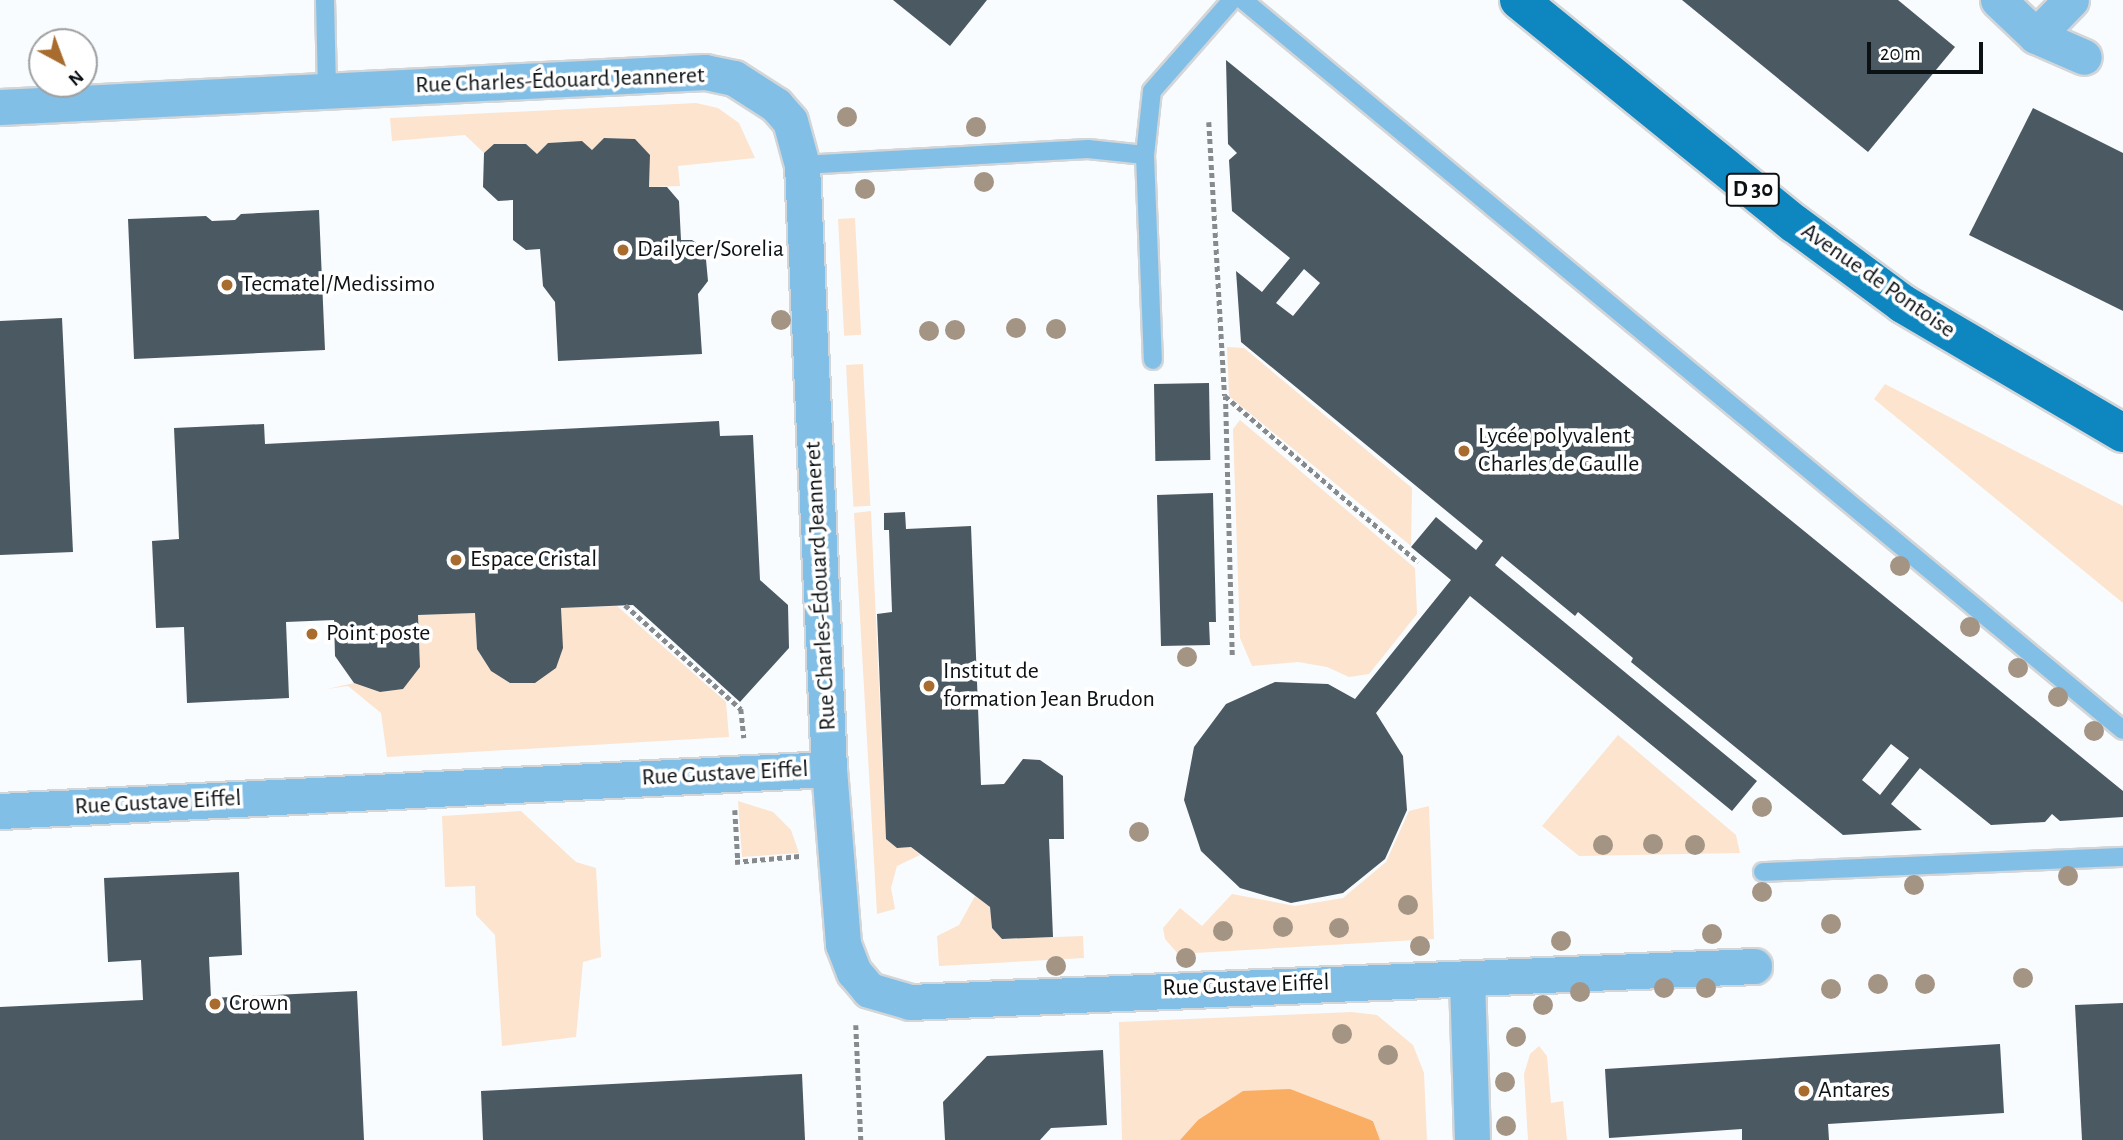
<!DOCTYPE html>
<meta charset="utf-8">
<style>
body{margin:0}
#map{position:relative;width:2123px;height:1140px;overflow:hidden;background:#f9fcfe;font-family:"Alegreya Sans",sans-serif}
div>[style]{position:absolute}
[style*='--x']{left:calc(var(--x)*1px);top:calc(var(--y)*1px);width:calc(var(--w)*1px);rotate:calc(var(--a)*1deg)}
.green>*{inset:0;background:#fce4cf;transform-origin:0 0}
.water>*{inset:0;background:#faae64}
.building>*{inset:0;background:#4b5962;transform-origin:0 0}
.path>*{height:4.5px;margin-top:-2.25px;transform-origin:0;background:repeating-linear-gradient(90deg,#868a8d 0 5px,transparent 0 8.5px)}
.roads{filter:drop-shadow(2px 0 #d3d6d9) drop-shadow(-2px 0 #d3d6d9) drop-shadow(0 2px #d3d6d9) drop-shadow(0 -2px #d3d6d9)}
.service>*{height:18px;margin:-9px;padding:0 9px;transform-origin:9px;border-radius:9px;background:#82bfe6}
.minor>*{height:35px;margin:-17.5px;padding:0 17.5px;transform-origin:17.5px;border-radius:17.5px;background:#82bfe6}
.primary>*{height:38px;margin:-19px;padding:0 19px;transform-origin:19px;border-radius:19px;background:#0e86bf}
.trees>*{width:20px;height:20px;margin:-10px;border-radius:50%;background:#a49484}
.dots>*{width:19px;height:19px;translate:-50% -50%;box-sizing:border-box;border:4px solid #fff;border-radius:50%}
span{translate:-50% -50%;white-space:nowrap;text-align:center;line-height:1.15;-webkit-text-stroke:7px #fff;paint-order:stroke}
.shield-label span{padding:2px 5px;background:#fff;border:2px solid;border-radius:5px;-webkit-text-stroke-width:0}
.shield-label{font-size:23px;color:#0c1114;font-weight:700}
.street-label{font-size:24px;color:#0c1114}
.poi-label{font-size:24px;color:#0c1114}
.left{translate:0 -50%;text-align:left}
.north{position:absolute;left:28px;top:28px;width:70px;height:70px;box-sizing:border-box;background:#fff;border:2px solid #9ea0a1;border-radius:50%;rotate:139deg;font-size:19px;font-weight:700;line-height:28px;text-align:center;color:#0c1114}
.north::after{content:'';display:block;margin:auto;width:24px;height:32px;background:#a86c2e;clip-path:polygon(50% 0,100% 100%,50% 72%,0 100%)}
.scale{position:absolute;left:1867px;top:42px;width:116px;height:32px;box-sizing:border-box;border:4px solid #0c1114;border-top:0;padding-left:9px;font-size:21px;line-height:24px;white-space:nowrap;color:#0c1114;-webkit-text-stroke:5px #fff;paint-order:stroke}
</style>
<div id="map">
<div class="green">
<i style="clip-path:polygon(696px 103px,718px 108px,739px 123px,755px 158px,678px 166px,680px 186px,649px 187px,650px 155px,635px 139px,604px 138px,592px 150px,582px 141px,548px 143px,537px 154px,526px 144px,495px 144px,484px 153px,465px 135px,392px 141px,390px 118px)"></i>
<i style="left:855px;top:218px;width:117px;height:17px;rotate:87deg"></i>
<i style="clip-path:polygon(1227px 347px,1244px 348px,1412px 488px,1411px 546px,1229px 396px)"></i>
<i style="left:863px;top:364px;width:142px;height:17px;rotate:87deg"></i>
<i style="clip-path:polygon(1885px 384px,2123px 506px,2123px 603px,1874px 399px)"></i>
<i style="clip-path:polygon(1240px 420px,1415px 568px,1417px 614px,1369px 674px,1349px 677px,1327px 667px,1298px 662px,1252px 666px,1240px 638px,1233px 429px)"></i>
<i style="clip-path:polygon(871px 511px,886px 839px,897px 848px,911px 847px,920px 855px,897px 866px,891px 888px,895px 909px,877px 914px,854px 513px)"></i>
<i style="clip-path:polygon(617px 606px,726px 702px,729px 737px,387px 757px,381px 713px,348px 686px,327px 689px,354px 683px,380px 692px,402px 689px,420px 666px,418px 615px,475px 613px,477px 649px,491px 671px,510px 683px,535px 683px,556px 668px,561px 608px)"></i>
<i style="clip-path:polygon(1618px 735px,1736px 835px,1740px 853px,1579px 856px,1542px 826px)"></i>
<i style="clip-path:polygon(738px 801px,773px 812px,791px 830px,799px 853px,742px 857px)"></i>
<i style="clip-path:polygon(1429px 806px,1434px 939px,1178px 954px,1165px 939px,1163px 928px,1180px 908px,1202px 926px,1232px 894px,1295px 906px,1343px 898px,1386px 862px,1409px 811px)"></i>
<i style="clip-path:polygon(521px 811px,576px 862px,596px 868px,601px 957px,583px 962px,576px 1037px,502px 1046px,495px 935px,476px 915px,475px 886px,445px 887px,442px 816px)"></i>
<i style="clip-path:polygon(975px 896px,990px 907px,992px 928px,1002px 939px,1083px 936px,1084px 958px,939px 966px,937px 936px,959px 925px)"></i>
<i style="clip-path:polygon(1352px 1012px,1377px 1015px,1413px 1045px,1424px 1073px,1427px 1140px,1380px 1140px,1373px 1120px,1198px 1120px,1180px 1140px,1122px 1140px,1119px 1022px)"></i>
<i style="clip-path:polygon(1539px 1046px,1547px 1056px,1551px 1103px,1563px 1101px,1567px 1140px,1528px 1140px,1524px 1074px,1530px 1054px)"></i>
</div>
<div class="water">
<i style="clip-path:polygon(1290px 1089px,1373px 1121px,1380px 1140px,1180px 1140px,1198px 1120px,1243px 1091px)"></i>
</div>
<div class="building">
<i style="clip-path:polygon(893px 0,987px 0,950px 46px)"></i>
<i style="clip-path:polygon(1682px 0,1898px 0,1955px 47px,1868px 152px)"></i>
<i style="clip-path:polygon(evenodd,1226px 60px,2123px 791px,2123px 817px,2060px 821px,2052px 814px,2045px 822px,1991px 825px,1920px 768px,1891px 804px,1922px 830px,1843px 835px,1631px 662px,1633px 658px,1578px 612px,1575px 616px,1502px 556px,1495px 565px,1757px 781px,1732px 811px,1470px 596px,1376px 713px,1403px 756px,1407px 810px,1385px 859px,1343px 893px,1291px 903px,1240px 888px,1201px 851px,1184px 800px,1194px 747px,1226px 704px,1275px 682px,1328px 684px,1355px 699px,1451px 580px,1411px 547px,1436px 517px,1476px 550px,1483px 541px,1241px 342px,1236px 271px,1262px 292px,1290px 258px,1232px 211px,1229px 160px,1237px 153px,1228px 144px,1226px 60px,1304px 269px,1320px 283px,1293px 316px,1276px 303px,1304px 269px,1226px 60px,1891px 744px,1909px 758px,1880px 795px,1862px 780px,1891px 744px)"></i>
<i style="clip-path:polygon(2033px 108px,2123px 153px,2123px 311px,1969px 235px)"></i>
<i style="clip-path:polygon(604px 138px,635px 139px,650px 155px,649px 187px,667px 187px,679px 201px,681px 240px,692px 240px,705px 249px,708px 281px,698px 294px,702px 354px,558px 361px,555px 302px,543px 286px,540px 249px,526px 250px,513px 240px,513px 200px,498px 201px,483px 187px,484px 153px,494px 144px,526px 144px,537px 154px,548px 143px,582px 141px,592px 150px)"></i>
<i style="clip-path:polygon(319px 210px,325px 350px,134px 359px,128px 219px,206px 216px,212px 221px,235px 220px,241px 214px)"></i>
<i style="clip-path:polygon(62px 318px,73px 552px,0 555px,0 321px)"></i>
<i style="left:1209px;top:383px;width:77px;height:55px;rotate:89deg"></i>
<i style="clip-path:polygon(719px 421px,720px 436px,753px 435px,760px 580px,788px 605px,789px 648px,740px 702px,633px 605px,561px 608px,563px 648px,556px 668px,535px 683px,510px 683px,491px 671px,477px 649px,475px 613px,418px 615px,420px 667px,403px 689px,380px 692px,354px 683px,335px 656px,334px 620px,286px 622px,289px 698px,187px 703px,184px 627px,156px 628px,152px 541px,179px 539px,174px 428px,264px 424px,265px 444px)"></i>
<i style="clip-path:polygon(1213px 493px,1216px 622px,1209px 622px,1210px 645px,1161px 646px,1157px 495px)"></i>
<i style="clip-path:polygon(905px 512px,906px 529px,971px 526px,981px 785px,1004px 784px,1023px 759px,1040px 760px,1063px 776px,1064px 839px,1049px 839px,1053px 937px,1002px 939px,992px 928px,990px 907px,911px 847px,897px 848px,886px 839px,877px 614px,892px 612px,889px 530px,884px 530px,884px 513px)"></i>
<i style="clip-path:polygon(239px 872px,242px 955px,209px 957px,211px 998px,357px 991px,364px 1140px,0 1140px,0 1007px,143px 1000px,141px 960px,108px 962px,104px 878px)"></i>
<i style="clip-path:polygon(2123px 1003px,2123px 1140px,2082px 1140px,2075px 1005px)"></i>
<i style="clip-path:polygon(2000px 1044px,2004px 1113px,1828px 1124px,1829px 1140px,1742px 1140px,1742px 1129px,1609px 1138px,1605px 1069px)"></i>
<i style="clip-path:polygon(1103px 1050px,1107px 1125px,1051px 1128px,1040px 1140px,945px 1140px,943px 1102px,987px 1056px)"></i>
<i style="clip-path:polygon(802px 1074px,805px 1140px,483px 1140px,481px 1091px)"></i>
</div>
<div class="path">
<i style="--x:1209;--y:122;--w:274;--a:86.7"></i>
<i style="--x:625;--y:605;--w:156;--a:41.9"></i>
<i style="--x:741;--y:709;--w:29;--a:84"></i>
<i style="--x:1232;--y:655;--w:259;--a:-91.5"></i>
<i style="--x:1225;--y:396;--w:255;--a:40.7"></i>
<i style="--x:735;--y:810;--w:51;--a:86.6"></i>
<i style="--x:735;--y:862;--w:65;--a:-5.3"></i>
<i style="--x:856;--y:1025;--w:115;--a:87.5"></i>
</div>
<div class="roads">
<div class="service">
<i style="--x:325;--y:0;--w:91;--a:88.7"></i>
<i style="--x:1243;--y:0;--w:1143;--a:39.68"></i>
<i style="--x:1145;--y:155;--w:64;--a:-83.8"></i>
<i style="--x:1152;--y:91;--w:121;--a:-48.7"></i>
<i style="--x:802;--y:165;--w:286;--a:-3.2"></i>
<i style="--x:1088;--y:149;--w:57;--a:6"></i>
<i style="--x:1145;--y:155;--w:205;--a:87.8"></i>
<i style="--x:1763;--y:872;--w:360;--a:-2.4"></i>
</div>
<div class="minor">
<i style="--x:1998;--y:0;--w:52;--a:43.5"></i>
<i style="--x:2036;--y:36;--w:52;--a:23.6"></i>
<i style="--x:2036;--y:36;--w:50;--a:-45.8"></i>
<i style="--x:0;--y:107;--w:706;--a:-2.84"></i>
<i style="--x:705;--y:72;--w:30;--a:12"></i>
<i style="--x:734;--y:78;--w:50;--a:32.7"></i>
<i style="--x:776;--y:105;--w:21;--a:49"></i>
<i style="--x:790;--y:121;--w:46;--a:74.7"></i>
<i style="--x:802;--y:165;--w:605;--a:87.44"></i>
<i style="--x:829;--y:769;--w:176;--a:85.4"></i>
<i style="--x:843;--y:944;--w:30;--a:69"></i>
<i style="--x:854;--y:972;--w:23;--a:50"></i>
<i style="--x:869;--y:990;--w:43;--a:16.3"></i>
<i style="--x:910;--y:1002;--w:845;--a:-2.44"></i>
<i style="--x:0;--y:811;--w:830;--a:-2.9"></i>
<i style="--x:1467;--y:980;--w:160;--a:88.2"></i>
</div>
<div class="primary">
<i style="--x:1519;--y:0;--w:355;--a:39.1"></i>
<i style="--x:1795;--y:224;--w:134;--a:36.5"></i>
<i style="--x:1903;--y:304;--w:255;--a:30.4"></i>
</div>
</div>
<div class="trees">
<i style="left:847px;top:117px"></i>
<i style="left:976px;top:127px"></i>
<i style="left:984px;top:182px"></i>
<i style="left:865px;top:189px"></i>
<i style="left:781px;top:320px"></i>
<i style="left:1016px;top:328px"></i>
<i style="left:1056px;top:329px"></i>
<i style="left:955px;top:330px"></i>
<i style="left:929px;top:331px"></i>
<i style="left:1900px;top:566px"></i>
<i style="left:1970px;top:627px"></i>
<i style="left:1187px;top:657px"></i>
<i style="left:2018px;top:668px"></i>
<i style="left:2058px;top:697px"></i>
<i style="left:2094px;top:731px"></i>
<i style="left:1762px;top:807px"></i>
<i style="left:1139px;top:832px"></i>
<i style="left:1653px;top:844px"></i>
<i style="left:1603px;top:845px"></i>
<i style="left:1695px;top:845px"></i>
<i style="left:2068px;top:876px"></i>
<i style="left:1914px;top:885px"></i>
<i style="left:1762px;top:892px"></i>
<i style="left:1408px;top:905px"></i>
<i style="left:1831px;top:924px"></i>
<i style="left:1283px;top:927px"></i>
<i style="left:1339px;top:928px"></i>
<i style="left:1223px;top:931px"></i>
<i style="left:1712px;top:934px"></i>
<i style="left:1561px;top:941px"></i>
<i style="left:1420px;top:946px"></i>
<i style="left:1186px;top:958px"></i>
<i style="left:1056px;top:966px"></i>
<i style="left:2023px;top:978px"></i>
<i style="left:1878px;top:984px"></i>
<i style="left:1925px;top:984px"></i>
<i style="left:1664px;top:988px"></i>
<i style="left:1706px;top:988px"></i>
<i style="left:1831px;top:989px"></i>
<i style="left:1580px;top:992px"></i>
<i style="left:1543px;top:1005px"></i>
<i style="left:1342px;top:1034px"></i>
<i style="left:1516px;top:1037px"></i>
<i style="left:1388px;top:1055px"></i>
<i style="left:1505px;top:1082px"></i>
<i style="left:1506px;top:1126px"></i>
</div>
<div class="dots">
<i style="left:623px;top:250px;background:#a86c2e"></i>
<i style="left:227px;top:285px;background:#a86c2e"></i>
<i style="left:1464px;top:451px;background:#a86c2e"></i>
<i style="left:456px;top:560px;background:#a86c2e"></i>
<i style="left:312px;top:634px;background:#a86c2e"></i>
<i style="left:929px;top:686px;background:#a86c2e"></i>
<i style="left:215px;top:1004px;background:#a86c2e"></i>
<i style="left:1804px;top:1091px;background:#a86c2e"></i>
</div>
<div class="shield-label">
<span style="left:1753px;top:190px">D 30</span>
</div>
<div class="street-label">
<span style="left:560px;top:81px;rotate:-2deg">Rue Charles-Édouard Jeanneret</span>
<span style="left:1878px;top:281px;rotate:35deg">Avenue de Pontoise</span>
<span style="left:821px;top:586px;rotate:-93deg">Rue Charles-Édouard Jeanneret</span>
<span style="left:725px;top:774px;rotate:-3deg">Rue Gustave Eiffel</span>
<span style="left:158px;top:803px;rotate:-3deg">Rue Gustave Eiffel</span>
<span style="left:1246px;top:986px;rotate:-2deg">Rue Gustave Eiffel</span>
</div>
<div class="poi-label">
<span class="left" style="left:637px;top:250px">Dailycer/Sorelia</span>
<span class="left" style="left:241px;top:285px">Tecmatel/Medissimo</span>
<span class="left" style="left:1478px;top:451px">Lycée polyvalent<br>Charles de Gaulle</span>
<span class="left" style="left:470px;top:560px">Espace Cristal</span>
<span class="left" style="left:326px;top:634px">Point poste</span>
<span class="left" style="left:943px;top:686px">Institut de<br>formation Jean Brudon</span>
<span class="left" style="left:229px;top:1004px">Crown</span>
<span class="left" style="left:1818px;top:1091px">Antares</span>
</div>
<div class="north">N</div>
<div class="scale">20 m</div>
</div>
